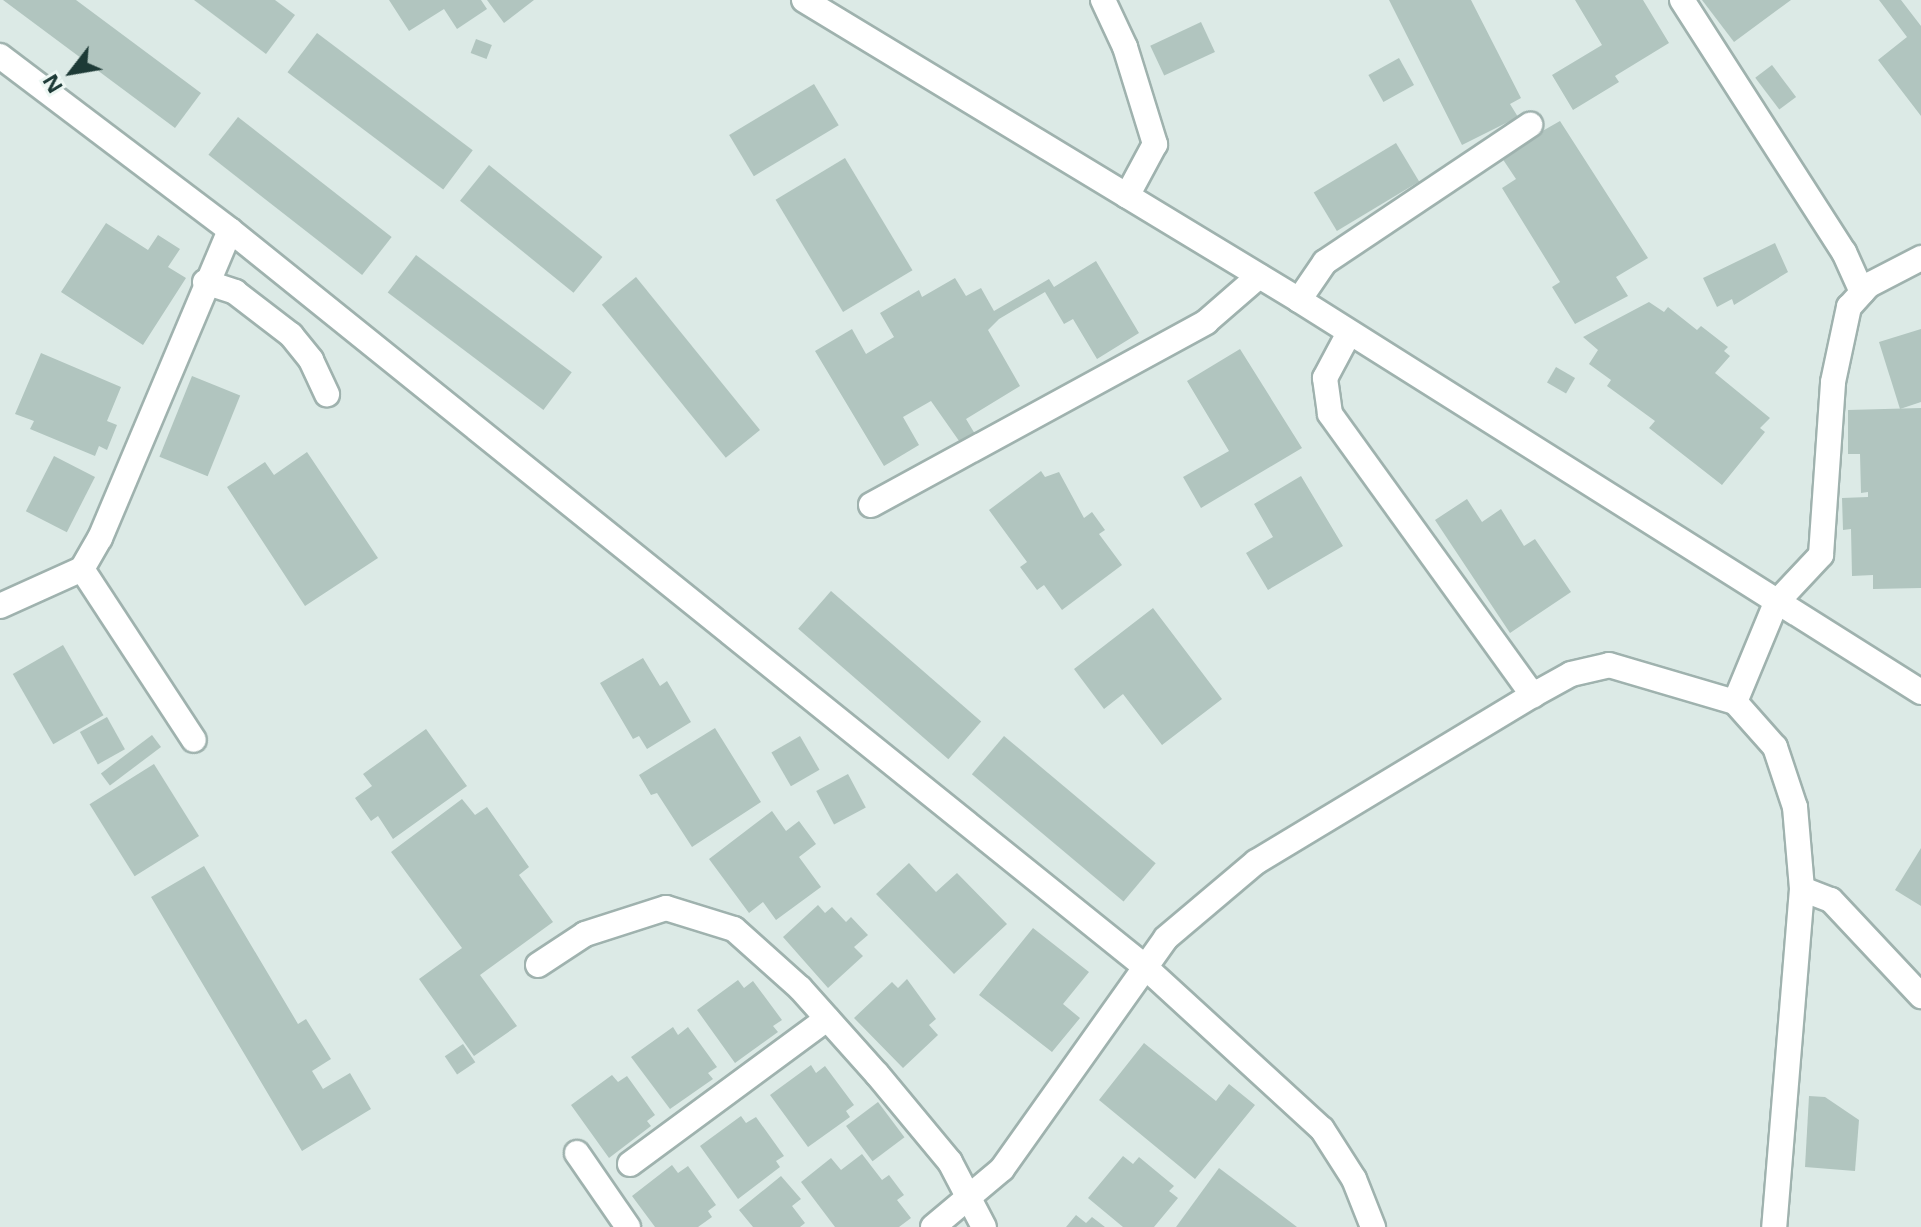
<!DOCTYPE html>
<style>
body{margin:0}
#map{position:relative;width:1921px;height:1227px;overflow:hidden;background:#dceae6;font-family:"Noto Sans",sans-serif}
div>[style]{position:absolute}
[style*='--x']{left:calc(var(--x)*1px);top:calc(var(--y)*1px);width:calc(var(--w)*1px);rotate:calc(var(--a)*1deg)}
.building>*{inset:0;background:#b1c5bf;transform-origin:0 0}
.roads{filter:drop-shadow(2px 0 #9fb2ae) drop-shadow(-2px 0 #9fb2ae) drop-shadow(0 2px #9fb2ae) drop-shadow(0 -2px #9fb2ae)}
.service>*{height:24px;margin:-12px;padding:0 12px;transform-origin:12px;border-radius:12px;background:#fff}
.minor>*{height:24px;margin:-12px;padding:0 12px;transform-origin:12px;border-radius:12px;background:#fff}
.tertiary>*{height:24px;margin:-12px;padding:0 12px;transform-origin:12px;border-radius:12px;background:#fff}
span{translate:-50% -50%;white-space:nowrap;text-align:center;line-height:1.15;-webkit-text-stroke:7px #edf7f3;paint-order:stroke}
.north{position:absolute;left:32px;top:32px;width:80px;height:80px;-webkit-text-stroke:6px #edf7f3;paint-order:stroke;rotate:239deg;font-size:22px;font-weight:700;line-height:32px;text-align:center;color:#1d3a36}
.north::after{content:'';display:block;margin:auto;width:28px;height:36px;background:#1d3a36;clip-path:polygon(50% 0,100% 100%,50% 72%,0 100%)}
</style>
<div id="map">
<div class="building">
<i style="clip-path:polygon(3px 0,76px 0,201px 93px,175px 128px)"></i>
<i style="clip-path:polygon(194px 0,275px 0,295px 15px,266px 54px)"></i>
<i style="clip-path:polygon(389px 0,481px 0,487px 9px,457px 29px,444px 9px,409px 31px)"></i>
<i style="clip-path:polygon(487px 0,534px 0,504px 23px)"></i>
<i style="clip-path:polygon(1389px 0,1471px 0,1521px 98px,1510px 104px,1518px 117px,1462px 145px)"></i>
<i style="clip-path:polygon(1575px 0,1643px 0,1669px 43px,1615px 76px,1619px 82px,1573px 110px,1552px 75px,1602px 45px)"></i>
<i style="clip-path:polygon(1702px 0,1791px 0,1734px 42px)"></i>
<i style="clip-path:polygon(1879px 0,1901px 0,1921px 26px,1921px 116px,1878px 60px,1907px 37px)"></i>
<i style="left:1201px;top:22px;width:33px;height:56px;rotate:65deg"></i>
<i style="left:317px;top:33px;width:195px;height:49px;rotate:37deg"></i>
<i style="left:476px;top:39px;width:17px;height:15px;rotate:21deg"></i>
<i style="left:1399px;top:58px;width:31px;height:35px;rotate:61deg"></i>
<i style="left:1772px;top:65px;width:40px;height:21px;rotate:53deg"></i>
<i style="left:814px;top:84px;width:48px;height:99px;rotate:59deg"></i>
<i style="left:238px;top:117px;width:195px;height:48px;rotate:38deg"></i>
<i style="clip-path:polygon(1560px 121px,1648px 258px,1616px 277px,1628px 296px,1575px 324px,1552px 287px,1560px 282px,1502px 188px,1516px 179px,1500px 155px)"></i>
<i style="left:1396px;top:143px;width:45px;height:96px;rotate:59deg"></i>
<i style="left:845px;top:158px;width:131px;height:81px;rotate:59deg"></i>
<i style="left:489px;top:165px;width:146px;height:46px;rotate:39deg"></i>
<i style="clip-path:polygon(106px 223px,148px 250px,158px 235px,180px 249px,168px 267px,186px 278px,143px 345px,61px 292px)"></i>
<i style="clip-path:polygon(1775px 243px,1788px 272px,1734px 305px,1732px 299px,1717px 307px,1703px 278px)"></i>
<i style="left:416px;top:255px;width:195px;height:47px;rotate:37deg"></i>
<i style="clip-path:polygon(1096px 261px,1139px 333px,1097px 359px,1073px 319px,1064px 324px,1045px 292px,999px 319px,988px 330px,1020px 386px,966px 419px,978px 439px,964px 448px,931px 401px,903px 417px,919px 445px,884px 466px,815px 351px,852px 329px,866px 354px,894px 337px,880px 313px,919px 290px,922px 297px,955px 278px,966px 296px,981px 288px,994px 311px,1049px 279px,1054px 287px)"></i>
<i style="left:636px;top:277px;width:197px;height:44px;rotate:51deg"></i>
<i style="clip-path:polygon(1649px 302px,1664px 312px,1668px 307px,1697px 330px,1701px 326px,1728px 347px,1724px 351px,1730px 356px,1715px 373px,1770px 418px,1760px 428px,1765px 432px,1722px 485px,1649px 428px,1655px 421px,1607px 386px,1611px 380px,1589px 364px,1598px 350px,1583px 337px)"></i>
<i style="clip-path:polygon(1921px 329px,1921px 402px,1900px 409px,1879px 342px)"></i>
<i style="clip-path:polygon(1240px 349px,1302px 448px,1201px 508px,1183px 477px,1229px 451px,1187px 381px)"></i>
<i style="clip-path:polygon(41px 353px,121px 387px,107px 421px,117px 425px,107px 450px,99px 446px,95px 456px,30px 429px,34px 421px,15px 414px)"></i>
<i style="left:1556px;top:367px;width:22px;height:18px;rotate:30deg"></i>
<i style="left:192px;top:376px;width:52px;height:87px;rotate:22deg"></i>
<i style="clip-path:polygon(1921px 408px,1921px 588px,1873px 589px,1873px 575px,1852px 576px,1851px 529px,1843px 530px,1842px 498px,1868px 497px,1868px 492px,1861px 493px,1860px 454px,1848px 454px,1848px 410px)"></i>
<i style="clip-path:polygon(307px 452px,378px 558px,305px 606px,227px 487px,265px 462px,274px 475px)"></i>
<i style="left:54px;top:456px;width:46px;height:62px;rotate:27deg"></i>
<i style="clip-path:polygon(1041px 471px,1045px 477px,1059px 472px,1084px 518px,1092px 512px,1105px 530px,1099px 534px,1122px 565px,1062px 610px,1044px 585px,1037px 590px,1020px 567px,1027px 562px,989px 510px)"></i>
<i style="clip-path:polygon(1301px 476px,1343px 546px,1268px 590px,1246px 553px,1273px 537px,1254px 504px)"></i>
<i style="clip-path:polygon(1467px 499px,1482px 522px,1501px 509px,1524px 546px,1535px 539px,1571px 592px,1510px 633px,1435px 520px)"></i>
<i style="left:831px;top:591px;width:199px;height:50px;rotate:41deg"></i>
<i style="clip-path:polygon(1153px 608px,1222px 699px,1162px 745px,1123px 694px,1104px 709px,1074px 669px)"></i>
<i style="left:63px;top:645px;width:81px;height:58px;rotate:60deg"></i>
<i style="clip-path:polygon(643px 658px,660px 686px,667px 681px,691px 722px,647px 749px,639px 736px,633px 739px,600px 683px)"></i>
<i style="left:107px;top:717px;width:37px;height:31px;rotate:61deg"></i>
<i style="clip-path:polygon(715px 728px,761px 802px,692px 847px,657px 793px,651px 795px,639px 775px)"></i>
<i style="clip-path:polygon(426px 729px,467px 786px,393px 839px,378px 816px,371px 821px,355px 798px,372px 786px,363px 774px)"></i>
<i style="left:152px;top:735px;width:15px;height:64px;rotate:53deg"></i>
<i style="left:800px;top:736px;width:39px;height:33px;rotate:60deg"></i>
<i style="left:1004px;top:736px;width:198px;height:50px;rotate:40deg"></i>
<i style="left:154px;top:764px;width:85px;height:76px;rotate:58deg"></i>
<i style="left:848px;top:774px;width:38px;height:36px;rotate:62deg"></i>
<i style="clip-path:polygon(462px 799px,475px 815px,487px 807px,529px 867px,519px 875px,553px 922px,480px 975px,517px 1026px,474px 1056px,419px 979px,462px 948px,391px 852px)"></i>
<i style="clip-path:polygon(772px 811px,786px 831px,799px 821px,816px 844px,799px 857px,821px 887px,776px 920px,763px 902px,749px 913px,709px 859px)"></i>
<i style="clip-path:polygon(1921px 848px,1921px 906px,1895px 890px)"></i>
<i style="clip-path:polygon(909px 863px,936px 892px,957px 873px,1007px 924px,954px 974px,876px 894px)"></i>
<i style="clip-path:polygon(204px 866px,298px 1024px,306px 1019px,331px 1059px,312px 1071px,323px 1089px,350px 1073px,371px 1109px,302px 1151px,151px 897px)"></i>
<i style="clip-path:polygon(818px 905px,825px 913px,832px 907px,846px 922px,851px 917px,868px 935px,854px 947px,863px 956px,828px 988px,783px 937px)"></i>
<i style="clip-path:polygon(1033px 928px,1089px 972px,1063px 1004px,1080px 1018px,1052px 1052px,979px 995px)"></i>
<i style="clip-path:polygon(907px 979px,936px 1019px,929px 1025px,938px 1035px,903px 1068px,854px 1018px,892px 982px,898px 988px)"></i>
<i style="clip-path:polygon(738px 980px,744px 988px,753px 981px,782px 1020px,773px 1026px,778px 1032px,735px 1063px,697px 1010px)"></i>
<i style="clip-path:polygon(673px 1027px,678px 1035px,688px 1027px,717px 1067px,708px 1073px,713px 1079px,670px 1109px,631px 1057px)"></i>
<i style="clip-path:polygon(1144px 1043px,1216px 1101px,1229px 1084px,1255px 1105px,1195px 1179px,1099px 1100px)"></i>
<i style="left:463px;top:1044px;width:22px;height:22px;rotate:56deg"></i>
<i style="clip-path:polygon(811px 1065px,816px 1073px,825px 1066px,854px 1105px,846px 1111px,850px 1117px,808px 1147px,770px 1095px)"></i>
<i style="clip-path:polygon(612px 1075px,618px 1082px,627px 1076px,655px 1115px,647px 1121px,651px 1126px,609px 1158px,571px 1105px)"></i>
<i style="clip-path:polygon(1809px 1096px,1825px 1097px,1859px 1120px,1855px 1171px,1805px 1167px)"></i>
<i style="left:878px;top:1102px;width:44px;height:40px;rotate:53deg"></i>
<i style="clip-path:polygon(741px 1116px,746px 1123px,756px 1117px,784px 1156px,776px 1161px,780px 1167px,738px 1199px,700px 1146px)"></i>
<i style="clip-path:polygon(862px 1154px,882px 1180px,889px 1175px,904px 1195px,897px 1200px,911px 1218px,899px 1227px,835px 1227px,801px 1182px,831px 1158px,841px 1170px)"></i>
<i style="clip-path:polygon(1123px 1156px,1133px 1164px,1139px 1157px,1174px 1186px,1169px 1191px,1178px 1198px,1154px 1227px,1123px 1227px,1088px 1198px)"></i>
<i style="clip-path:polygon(672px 1165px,678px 1173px,688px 1166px,716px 1205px,708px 1211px,712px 1217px,698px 1227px,655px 1227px,632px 1196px)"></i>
<i style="clip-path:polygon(1219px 1168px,1297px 1227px,1176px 1227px)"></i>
<i style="clip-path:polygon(781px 1176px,801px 1199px,792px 1206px,805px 1223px,800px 1227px,753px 1227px,739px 1210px)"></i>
<i style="clip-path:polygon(1076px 1215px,1086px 1223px,1092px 1217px,1105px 1227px,1066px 1227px)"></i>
</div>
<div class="roads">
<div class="service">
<i style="--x:1103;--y:0;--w:52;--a:64.9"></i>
<i style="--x:1125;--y:47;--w:102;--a:72.8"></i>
<i style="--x:1155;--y:144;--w:59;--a:118.3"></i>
<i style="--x:0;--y:606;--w:90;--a:-24.3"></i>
<i style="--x:82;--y:569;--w:36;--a:-60"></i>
<i style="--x:100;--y:538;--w:334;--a:-67.1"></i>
<i style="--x:538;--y:965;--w:56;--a:-33.4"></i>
<i style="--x:585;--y:934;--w:85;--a:-17.8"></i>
<i style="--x:666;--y:908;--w:71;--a:17.2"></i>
<i style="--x:734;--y:929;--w:89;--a:41.8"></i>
<i style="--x:800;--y:988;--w:115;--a:48.2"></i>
<i style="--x:877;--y:1074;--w:114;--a:50.3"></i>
<i style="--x:950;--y:1162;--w:73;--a:62.4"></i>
<i style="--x:630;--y:1164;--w:245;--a:-36.4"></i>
</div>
<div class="minor">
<i style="--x:1682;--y:0;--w:300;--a:57.3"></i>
<i style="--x:1844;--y:252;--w:44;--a:65.8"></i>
<i style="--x:0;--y:56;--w:288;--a:37.1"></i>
<i style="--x:230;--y:230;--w:1173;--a:38.84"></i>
<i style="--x:1144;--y:966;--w:241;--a:42.5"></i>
<i style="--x:1322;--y:1129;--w:59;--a:57.4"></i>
<i style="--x:1354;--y:1179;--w:52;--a:68.4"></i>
<i style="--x:205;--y:282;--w:32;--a:18"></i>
<i style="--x:235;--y:292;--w:71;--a:37.5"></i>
<i style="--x:291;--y:335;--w:32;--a:51"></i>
<i style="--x:311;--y:360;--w:38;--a:65"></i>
<i style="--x:1299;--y:300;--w:46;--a:-55.6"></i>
<i style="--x:1325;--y:262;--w:247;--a:-33.8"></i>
<i style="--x:1349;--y:333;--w:51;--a:118.1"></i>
<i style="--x:1325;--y:378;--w:36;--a:82"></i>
<i style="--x:1330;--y:414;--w:347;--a:54.2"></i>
<i style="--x:871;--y:505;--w:382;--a:-28.6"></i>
<i style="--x:1206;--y:322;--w:70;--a:-41"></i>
<i style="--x:82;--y:569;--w:204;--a:56.8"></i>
<i style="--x:1735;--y:702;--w:107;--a:-67.5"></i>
<i style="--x:1776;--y:603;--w:66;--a:-46.8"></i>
<i style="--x:1821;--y:555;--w:173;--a:-86"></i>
<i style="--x:1833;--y:382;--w:77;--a:-78"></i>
<i style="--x:1849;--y:307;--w:30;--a:-48"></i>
<i style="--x:1869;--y:285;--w:59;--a:-27.4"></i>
<i style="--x:1802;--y:889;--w:31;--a:21"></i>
<i style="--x:1831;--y:900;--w:132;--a:46.8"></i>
<i style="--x:577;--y:1153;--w:90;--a:55.4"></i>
<i style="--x:933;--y:1227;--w:90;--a:-40"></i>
<i style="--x:1002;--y:1169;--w:283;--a:-54.6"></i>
<i style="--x:1166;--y:938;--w:118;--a:-40.2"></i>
<i style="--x:1256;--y:862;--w:323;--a:-31.1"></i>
<i style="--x:1533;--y:695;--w:43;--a:-28.9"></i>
<i style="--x:1571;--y:674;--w:39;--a:-13"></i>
<i style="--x:1609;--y:665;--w:131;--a:16.4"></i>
<i style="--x:1735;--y:702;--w:60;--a:48.4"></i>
<i style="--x:1775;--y:747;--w:63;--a:71.6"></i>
<i style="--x:1795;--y:807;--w:82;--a:85.1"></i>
<i style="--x:1802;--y:889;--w:339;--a:94.7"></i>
</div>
<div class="tertiary">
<i style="--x:804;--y:0;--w:579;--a:31.22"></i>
<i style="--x:1299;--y:300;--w:735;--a:32.22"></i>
</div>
</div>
<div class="north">N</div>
</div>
